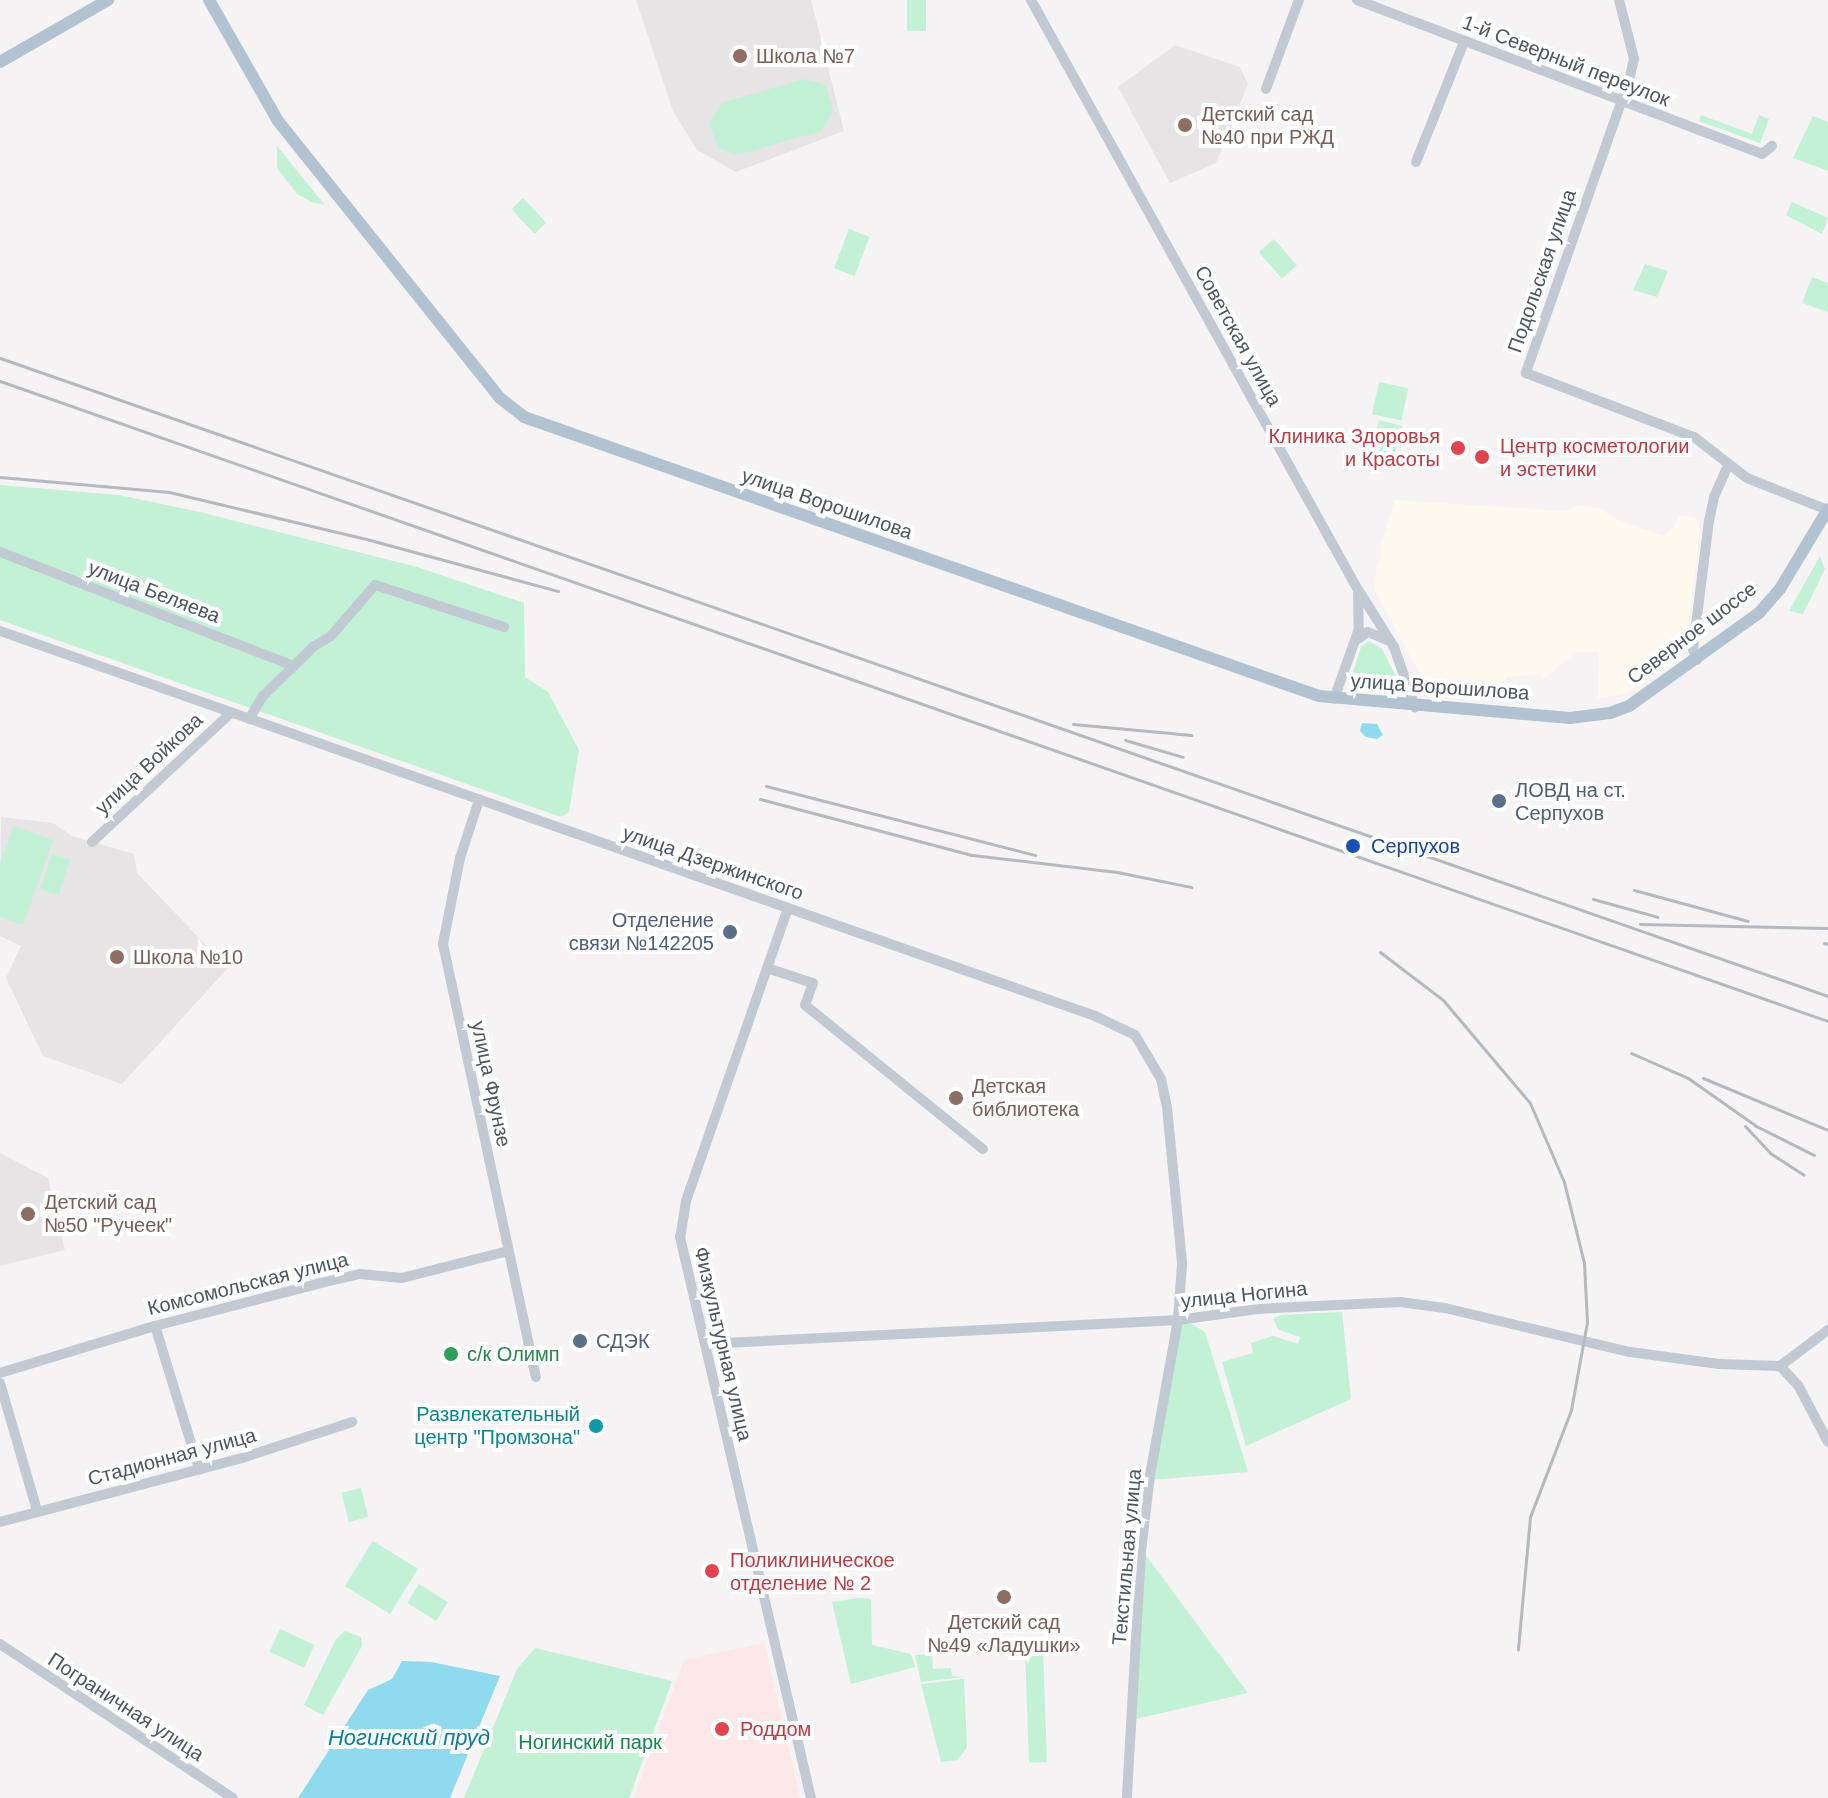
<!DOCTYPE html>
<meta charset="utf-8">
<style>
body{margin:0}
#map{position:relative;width:1828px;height:1798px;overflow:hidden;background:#f5f3f3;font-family:Arial,sans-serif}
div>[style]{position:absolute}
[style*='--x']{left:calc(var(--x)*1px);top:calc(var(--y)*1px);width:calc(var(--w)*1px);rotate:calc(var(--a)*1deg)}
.commercial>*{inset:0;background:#fdf9ef}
.education>*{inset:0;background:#e6e4e5}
.medical>*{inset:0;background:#fce8e6}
.green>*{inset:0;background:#c3f1d5;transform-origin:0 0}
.water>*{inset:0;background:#90daee}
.minor>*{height:10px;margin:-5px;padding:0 5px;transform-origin:5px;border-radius:5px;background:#c1cad2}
.major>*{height:12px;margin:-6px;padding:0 6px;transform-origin:6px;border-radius:6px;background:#b3c2d1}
.rail>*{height:3px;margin:-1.5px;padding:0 1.5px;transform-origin:1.5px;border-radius:1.5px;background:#b5b8bd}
.dots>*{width:22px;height:22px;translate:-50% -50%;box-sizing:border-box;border:4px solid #fff;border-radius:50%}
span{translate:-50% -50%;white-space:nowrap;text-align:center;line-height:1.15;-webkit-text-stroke:8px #fff;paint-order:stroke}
.education-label{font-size:20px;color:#785e54}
.left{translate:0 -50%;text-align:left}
.street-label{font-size:20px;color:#4a5661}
.health-label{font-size:20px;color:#be3a42}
.right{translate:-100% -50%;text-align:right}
.service-label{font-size:20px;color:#4e5e75}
.transit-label{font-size:20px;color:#164399}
.leisure-label{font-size:20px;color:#27864d}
.culture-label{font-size:20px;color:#0d838f}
.park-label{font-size:20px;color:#17864f}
.water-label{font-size:22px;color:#0c7c9b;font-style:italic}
</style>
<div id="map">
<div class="commercial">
<i style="clip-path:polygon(1395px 500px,1567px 511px,1575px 505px,1599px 508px,1616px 519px,1663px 536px,1673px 528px,1680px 515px,1695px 517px,1700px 531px,1687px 637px,1678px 663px,1622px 695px,1598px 698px,1599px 652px,1577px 652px,1542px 680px,1540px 674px,1507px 677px,1500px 691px,1426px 686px,1375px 591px,1376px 566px,1382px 556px,1380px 548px)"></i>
</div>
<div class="education">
<i style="clip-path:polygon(636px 0,811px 0,844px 131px,736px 172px,697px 150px,673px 111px)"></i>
<i style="clip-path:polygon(1175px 45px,1240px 67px,1248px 84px,1216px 163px,1170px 183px,1118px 87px)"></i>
<i style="clip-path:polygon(1px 817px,53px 823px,72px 836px,134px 854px,137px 873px,228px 968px,122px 1084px,43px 1056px,6px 978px,21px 946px,0 936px)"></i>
<i style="clip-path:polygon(0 1153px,48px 1178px,65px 1250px,0 1266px)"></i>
</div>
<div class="medical">
<i style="clip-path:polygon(764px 1643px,800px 1798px,634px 1798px,684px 1660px)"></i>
</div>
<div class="green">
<i style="left:907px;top:0;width:19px;height:31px"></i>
<i style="clip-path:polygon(803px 79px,826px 85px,833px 111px,821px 131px,737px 155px,718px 148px,709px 123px,722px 103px)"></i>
<i style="clip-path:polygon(1701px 115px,1752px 134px,1759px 115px,1769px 119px,1760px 143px,1699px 121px)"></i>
<i style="clip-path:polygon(1813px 116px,1828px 122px,1828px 171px,1793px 158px)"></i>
<i style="clip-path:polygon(277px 146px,324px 204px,313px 203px,297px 194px,277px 168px)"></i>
<i style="left:523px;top:198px;width:34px;height:16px;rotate:47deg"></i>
<i style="clip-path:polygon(1792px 202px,1828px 218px,1822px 234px,1786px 215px)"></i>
<i style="left:849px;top:229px;width:22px;height:42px;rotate:21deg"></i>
<i style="left:1274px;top:239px;width:35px;height:20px;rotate:49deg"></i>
<i style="clip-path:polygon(1645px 264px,1668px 271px,1657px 297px,1633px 290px)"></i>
<i style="clip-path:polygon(1812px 277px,1828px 283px,1828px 312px,1802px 303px)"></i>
<i style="left:1379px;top:382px;width:30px;height:33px;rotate:12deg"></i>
<i style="left:1379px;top:420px;width:24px;height:44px;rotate:15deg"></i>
<i style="clip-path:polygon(0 485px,119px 495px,200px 512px,417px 567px,524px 603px,525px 677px,548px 692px,579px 750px,569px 812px,561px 817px,0 620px)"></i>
<i style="clip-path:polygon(1820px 556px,1825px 569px,1803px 614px,1789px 611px)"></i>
<i style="clip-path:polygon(1369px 641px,1382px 649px,1398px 680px,1393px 690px,1359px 685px,1352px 676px,1361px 647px)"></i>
<i style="clip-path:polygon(13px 826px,53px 840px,23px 925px,0 917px,0 864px)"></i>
<i style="left:52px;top:854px;width:19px;height:37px;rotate:18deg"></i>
<i style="clip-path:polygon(1342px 1312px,1351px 1399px,1246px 1446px,1222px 1362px,1253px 1353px,1251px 1343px,1273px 1336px,1298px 1344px,1300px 1337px,1279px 1330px,1273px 1319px,1280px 1315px)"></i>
<i style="clip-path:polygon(1180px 1317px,1205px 1332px,1248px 1472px,1150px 1480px)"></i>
<i style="left:361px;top:1488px;width:30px;height:20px;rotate:76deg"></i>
<i style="left:373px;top:1541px;width:53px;height:53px;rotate:32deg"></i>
<i style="clip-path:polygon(1145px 1554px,1248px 1693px,1136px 1719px)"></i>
<i style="left:419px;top:1584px;width:34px;height:22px;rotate:32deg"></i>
<i style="clip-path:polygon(858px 1598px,871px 1599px,872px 1645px,911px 1654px,915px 1667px,851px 1684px,832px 1602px)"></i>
<i style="left:280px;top:1629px;width:38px;height:25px;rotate:25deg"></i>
<i style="clip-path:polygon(345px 1631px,361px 1637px,362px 1646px,323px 1715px,304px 1705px,336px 1639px)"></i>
<i style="clip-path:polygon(535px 1648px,672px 1681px,629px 1798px,464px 1798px,517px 1669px)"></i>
<i style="left:1043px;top:1648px;width:114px;height:18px;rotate:88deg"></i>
<i style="clip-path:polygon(932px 1654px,933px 1669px,951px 1668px,952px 1676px,964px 1677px,921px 1682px,915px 1655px)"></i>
<i style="clip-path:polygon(964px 1679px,967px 1747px,958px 1760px,941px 1762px,921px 1684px)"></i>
</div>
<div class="water">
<i style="clip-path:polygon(1362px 723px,1377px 724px,1383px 735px,1377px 739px,1366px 737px,1360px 731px)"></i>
<i style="clip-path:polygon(402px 1661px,431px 1662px,500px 1676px,450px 1798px,298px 1798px,368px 1690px,392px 1679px)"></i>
</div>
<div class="minor">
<i style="--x:1031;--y:0;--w:675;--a:61"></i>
<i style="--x:1358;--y:590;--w:39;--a:89"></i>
<i style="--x:1359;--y:629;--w:74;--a:109.7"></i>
<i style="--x:1357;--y:0;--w:433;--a:20.8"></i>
<i style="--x:1762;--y:154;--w:13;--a:-39"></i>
<i style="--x:1619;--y:0;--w:61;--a:75.7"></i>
<i style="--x:1634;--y:59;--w:18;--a:103"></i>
<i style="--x:1630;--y:77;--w:314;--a:109.4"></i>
<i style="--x:1526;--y:373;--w:180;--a:20.9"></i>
<i style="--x:1694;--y:437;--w:67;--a:37.7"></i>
<i style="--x:1747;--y:478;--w:87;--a:21.6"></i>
<i style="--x:1266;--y:89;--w:95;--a:-69.7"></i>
<i style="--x:1416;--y:162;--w:129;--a:-68.2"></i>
<i style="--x:0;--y:552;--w:315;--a:21.2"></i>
<i style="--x:1359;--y:591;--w:66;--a:58"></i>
<i style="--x:1394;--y:647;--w:64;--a:70.7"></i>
<i style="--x:0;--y:631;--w:1161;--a:19.37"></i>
<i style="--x:1095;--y:1016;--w:44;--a:25.4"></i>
<i style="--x:1135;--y:1035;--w:51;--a:59.4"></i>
<i style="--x:1161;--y:1079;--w:29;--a:78"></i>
<i style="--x:1167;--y:1107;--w:158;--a:84.5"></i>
<i style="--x:1182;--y:1264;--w:56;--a:94.1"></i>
<i style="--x:1178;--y:1320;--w:158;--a:100.2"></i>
<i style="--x:1150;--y:1475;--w:78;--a:96.7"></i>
<i style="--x:1141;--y:1552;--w:246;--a:93.3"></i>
<i style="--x:1356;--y:640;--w:14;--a:-34"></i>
<i style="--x:1368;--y:632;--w:21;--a:23"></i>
<i style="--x:1697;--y:660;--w:12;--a:-110"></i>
<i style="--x:1693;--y:649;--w:129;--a:-82.9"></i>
<i style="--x:1709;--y:521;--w:25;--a:-78"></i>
<i style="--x:1714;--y:497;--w:35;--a:-66"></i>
<i style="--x:249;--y:719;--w:27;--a:-59"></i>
<i style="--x:263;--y:696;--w:71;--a:-44.4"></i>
<i style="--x:314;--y:646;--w:20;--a:-30"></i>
<i style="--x:331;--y:636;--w:67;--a:-49.2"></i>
<i style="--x:375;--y:585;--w:136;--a:18"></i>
<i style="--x:479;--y:800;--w:61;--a:108.1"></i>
<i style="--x:460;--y:858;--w:88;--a:101.2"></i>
<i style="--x:443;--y:944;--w:443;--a:77.9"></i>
<i style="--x:92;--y:842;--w:190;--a:-42.9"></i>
<i style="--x:788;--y:908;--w:310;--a:109.2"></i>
<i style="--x:686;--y:1201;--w:36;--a:99"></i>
<i style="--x:680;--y:1237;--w:576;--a:76.86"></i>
<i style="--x:767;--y:968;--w:48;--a:18.1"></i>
<i style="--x:813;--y:983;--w:23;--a:110"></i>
<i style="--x:805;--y:1005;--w:229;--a:39"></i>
<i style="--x:155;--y:1326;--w:150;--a:72.9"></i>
<i style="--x:705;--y:1344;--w:474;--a:-2.9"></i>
<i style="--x:1178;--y:1320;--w:80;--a:-7.9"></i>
<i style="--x:1257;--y:1309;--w:143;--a:-2.8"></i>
<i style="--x:1400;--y:1302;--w:45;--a:7.6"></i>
<i style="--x:1445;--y:1308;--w:190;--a:13.4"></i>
<i style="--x:1630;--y:1352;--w:90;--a:7.7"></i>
<i style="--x:1719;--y:1364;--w:61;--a:1.9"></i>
<i style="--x:1780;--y:1366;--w:26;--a:47"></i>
<i style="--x:1798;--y:1385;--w:64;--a:62.2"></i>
<i style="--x:1780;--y:1366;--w:60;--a:-36.9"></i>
<i style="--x:0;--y:1373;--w:162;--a:-16.9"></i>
<i style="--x:155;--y:1326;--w:171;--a:-14.5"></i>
<i style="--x:321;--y:1283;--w:40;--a:-13"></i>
<i style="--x:360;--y:1274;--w:42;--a:5.4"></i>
<i style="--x:402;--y:1278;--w:109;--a:-14.3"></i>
<i style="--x:0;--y:1383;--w:132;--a:73.8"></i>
<i style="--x:0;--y:1522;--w:250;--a:-14.8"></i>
<i style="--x:242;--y:1458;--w:116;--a:-18.1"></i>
<i style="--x:0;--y:1644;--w:279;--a:33.5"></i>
</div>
<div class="major">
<i style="--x:209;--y:0;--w:139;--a:60.3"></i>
<i style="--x:278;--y:121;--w:355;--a:51.3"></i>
<i style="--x:500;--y:398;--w:31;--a:38"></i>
<i style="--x:524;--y:417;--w:843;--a:19.34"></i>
<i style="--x:1319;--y:696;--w:252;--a:5"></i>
<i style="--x:1570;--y:718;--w:40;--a:-7.1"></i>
<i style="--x:1610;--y:713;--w:20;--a:-20"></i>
<i style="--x:1629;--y:706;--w:160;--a:-35.6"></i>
<i style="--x:1759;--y:613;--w:32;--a:-49"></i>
<i style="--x:1780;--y:589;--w:93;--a:-59"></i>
<i style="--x:0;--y:62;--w:125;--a:-29.9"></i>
</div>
<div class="rail">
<i style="--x:0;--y:358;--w:1936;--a:19.24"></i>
<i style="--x:0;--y:381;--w:1937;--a:19.3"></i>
<i style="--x:0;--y:477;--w:170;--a:5.1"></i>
<i style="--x:169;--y:492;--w:207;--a:13.4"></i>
<i style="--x:370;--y:540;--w:195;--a:15.2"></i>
<i style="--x:1073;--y:724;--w:119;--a:5.3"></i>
<i style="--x:1125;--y:740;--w:60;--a:16.3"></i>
<i style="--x:766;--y:786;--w:278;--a:14.4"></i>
<i style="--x:760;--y:799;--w:219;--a:14.8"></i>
<i style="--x:972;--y:855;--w:146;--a:6.7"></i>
<i style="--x:1117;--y:872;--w:76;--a:11.5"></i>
<i style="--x:1634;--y:890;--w:118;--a:15.2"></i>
<i style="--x:1593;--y:899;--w:67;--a:15.5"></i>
<i style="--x:1640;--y:924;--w:188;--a:1.2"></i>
<i style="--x:1824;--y:943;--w:4;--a:14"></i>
<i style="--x:1380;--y:952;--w:79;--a:37.3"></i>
<i style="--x:1443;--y:1000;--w:135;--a:49.8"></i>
<i style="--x:1530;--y:1103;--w:86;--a:66.7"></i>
<i style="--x:1564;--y:1182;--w:83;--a:76.1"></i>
<i style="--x:1584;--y:1263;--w:59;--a:87.1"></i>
<i style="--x:1587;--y:1322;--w:89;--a:100.3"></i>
<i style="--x:1571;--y:1410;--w:115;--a:111"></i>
<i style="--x:1530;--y:1517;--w:133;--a:95.2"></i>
<i style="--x:1631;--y:1053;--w:62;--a:23.7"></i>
<i style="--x:1688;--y:1078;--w:83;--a:35.2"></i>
<i style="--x:1756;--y:1126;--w:65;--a:26.6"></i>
<i style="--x:1703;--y:1078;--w:135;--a:22.6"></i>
<i style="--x:1745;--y:1126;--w:37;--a:47"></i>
<i style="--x:1770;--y:1153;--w:40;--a:32.9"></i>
</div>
<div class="dots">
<i style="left:740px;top:56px;background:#8d6e63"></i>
<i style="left:1185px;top:125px;background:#8d6e63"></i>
<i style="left:1458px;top:448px;background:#e0444e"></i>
<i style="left:1482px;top:457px;background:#e0444e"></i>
<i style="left:1499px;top:801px;background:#5c6f8a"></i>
<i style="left:1353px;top:846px;background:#1a4fb4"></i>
<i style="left:730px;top:932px;background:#5c6f8a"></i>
<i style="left:117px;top:957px;background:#8d6e63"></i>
<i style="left:956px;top:1098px;background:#8d6e63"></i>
<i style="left:28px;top:1214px;background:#8d6e63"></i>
<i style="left:580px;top:1341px;background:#5c6f8a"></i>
<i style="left:451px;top:1354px;background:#2e9e5b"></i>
<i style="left:596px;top:1426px;background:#0f9aa8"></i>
<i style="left:712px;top:1571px;background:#e0444e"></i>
<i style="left:1004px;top:1597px;background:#8d6e63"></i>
<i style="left:722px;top:1729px;background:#e0444e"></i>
</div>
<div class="education-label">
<span class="left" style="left:756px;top:56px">Школа №7</span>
<span class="left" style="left:1201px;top:126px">Детский сад<br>№40 при РЖД</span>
<span class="left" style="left:133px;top:957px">Школа №10</span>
<span class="left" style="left:972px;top:1098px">Детская<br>библиотека</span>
<span class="left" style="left:44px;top:1214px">Детский сад<br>№50 "Ручеек"</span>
<span style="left:1004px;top:1634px">Детский сад<br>№49 «Ладушки»</span>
</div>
<div class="street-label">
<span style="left:1566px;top:61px;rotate:21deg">1-й Северный переулок</span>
<span style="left:1542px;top:271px;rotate:-71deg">Подольская улица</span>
<span style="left:1238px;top:336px;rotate:61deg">Советская улица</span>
<span style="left:827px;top:504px;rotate:19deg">улица Ворошилова</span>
<span style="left:154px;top:592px;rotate:21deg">улица Беляева</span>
<span style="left:1692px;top:633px;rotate:-37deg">Северное шоссе</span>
<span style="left:1440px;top:687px;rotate:4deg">улица Ворошилова</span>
<span style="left:149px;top:764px;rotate:-43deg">улица Войкова</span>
<span style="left:713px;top:863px;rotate:19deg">улица Дзержинского</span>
<span style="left:491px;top:1084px;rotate:78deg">улица Фрунзе</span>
<span style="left:248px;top:1284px;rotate:-14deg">Комсомольская улица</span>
<span style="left:1244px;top:1295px;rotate:-6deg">улица Ногина</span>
<span style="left:723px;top:1344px;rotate:77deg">Физкультурная улица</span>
<span style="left:172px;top:1457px;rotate:-15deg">Стадионная улица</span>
<span style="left:1127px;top:1557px;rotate:-85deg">Текстильная улица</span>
<span style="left:126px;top:1707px;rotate:33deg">Пограничная улица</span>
</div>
<div class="health-label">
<span class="right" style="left:1440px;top:448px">Клиника Здоровья<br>и Красоты</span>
<span class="left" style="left:1500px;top:458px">Центр косметологии<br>и эстетики</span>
<span class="left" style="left:730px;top:1572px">Поликлиническое<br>отделение № 2</span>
<span class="left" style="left:740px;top:1729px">Роддом</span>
</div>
<div class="service-label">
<span class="left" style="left:1515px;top:802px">ЛОВД на ст.<br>Серпухов</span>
<span class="right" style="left:714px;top:932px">Отделение<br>связи №142205</span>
<span class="left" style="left:596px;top:1341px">СДЭК</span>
</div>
<div class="transit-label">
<span class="left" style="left:1371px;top:846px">Серпухов</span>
</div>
<div class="leisure-label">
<span class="left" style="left:467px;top:1354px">с/к Олимп</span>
</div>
<div class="culture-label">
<span class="right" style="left:580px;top:1426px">Развлекательный<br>центр "Промзона"</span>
</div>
<div class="park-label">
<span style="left:590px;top:1742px">Ногинский парк</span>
</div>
<div class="water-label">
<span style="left:409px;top:1738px">Ногинский пруд</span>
</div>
</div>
